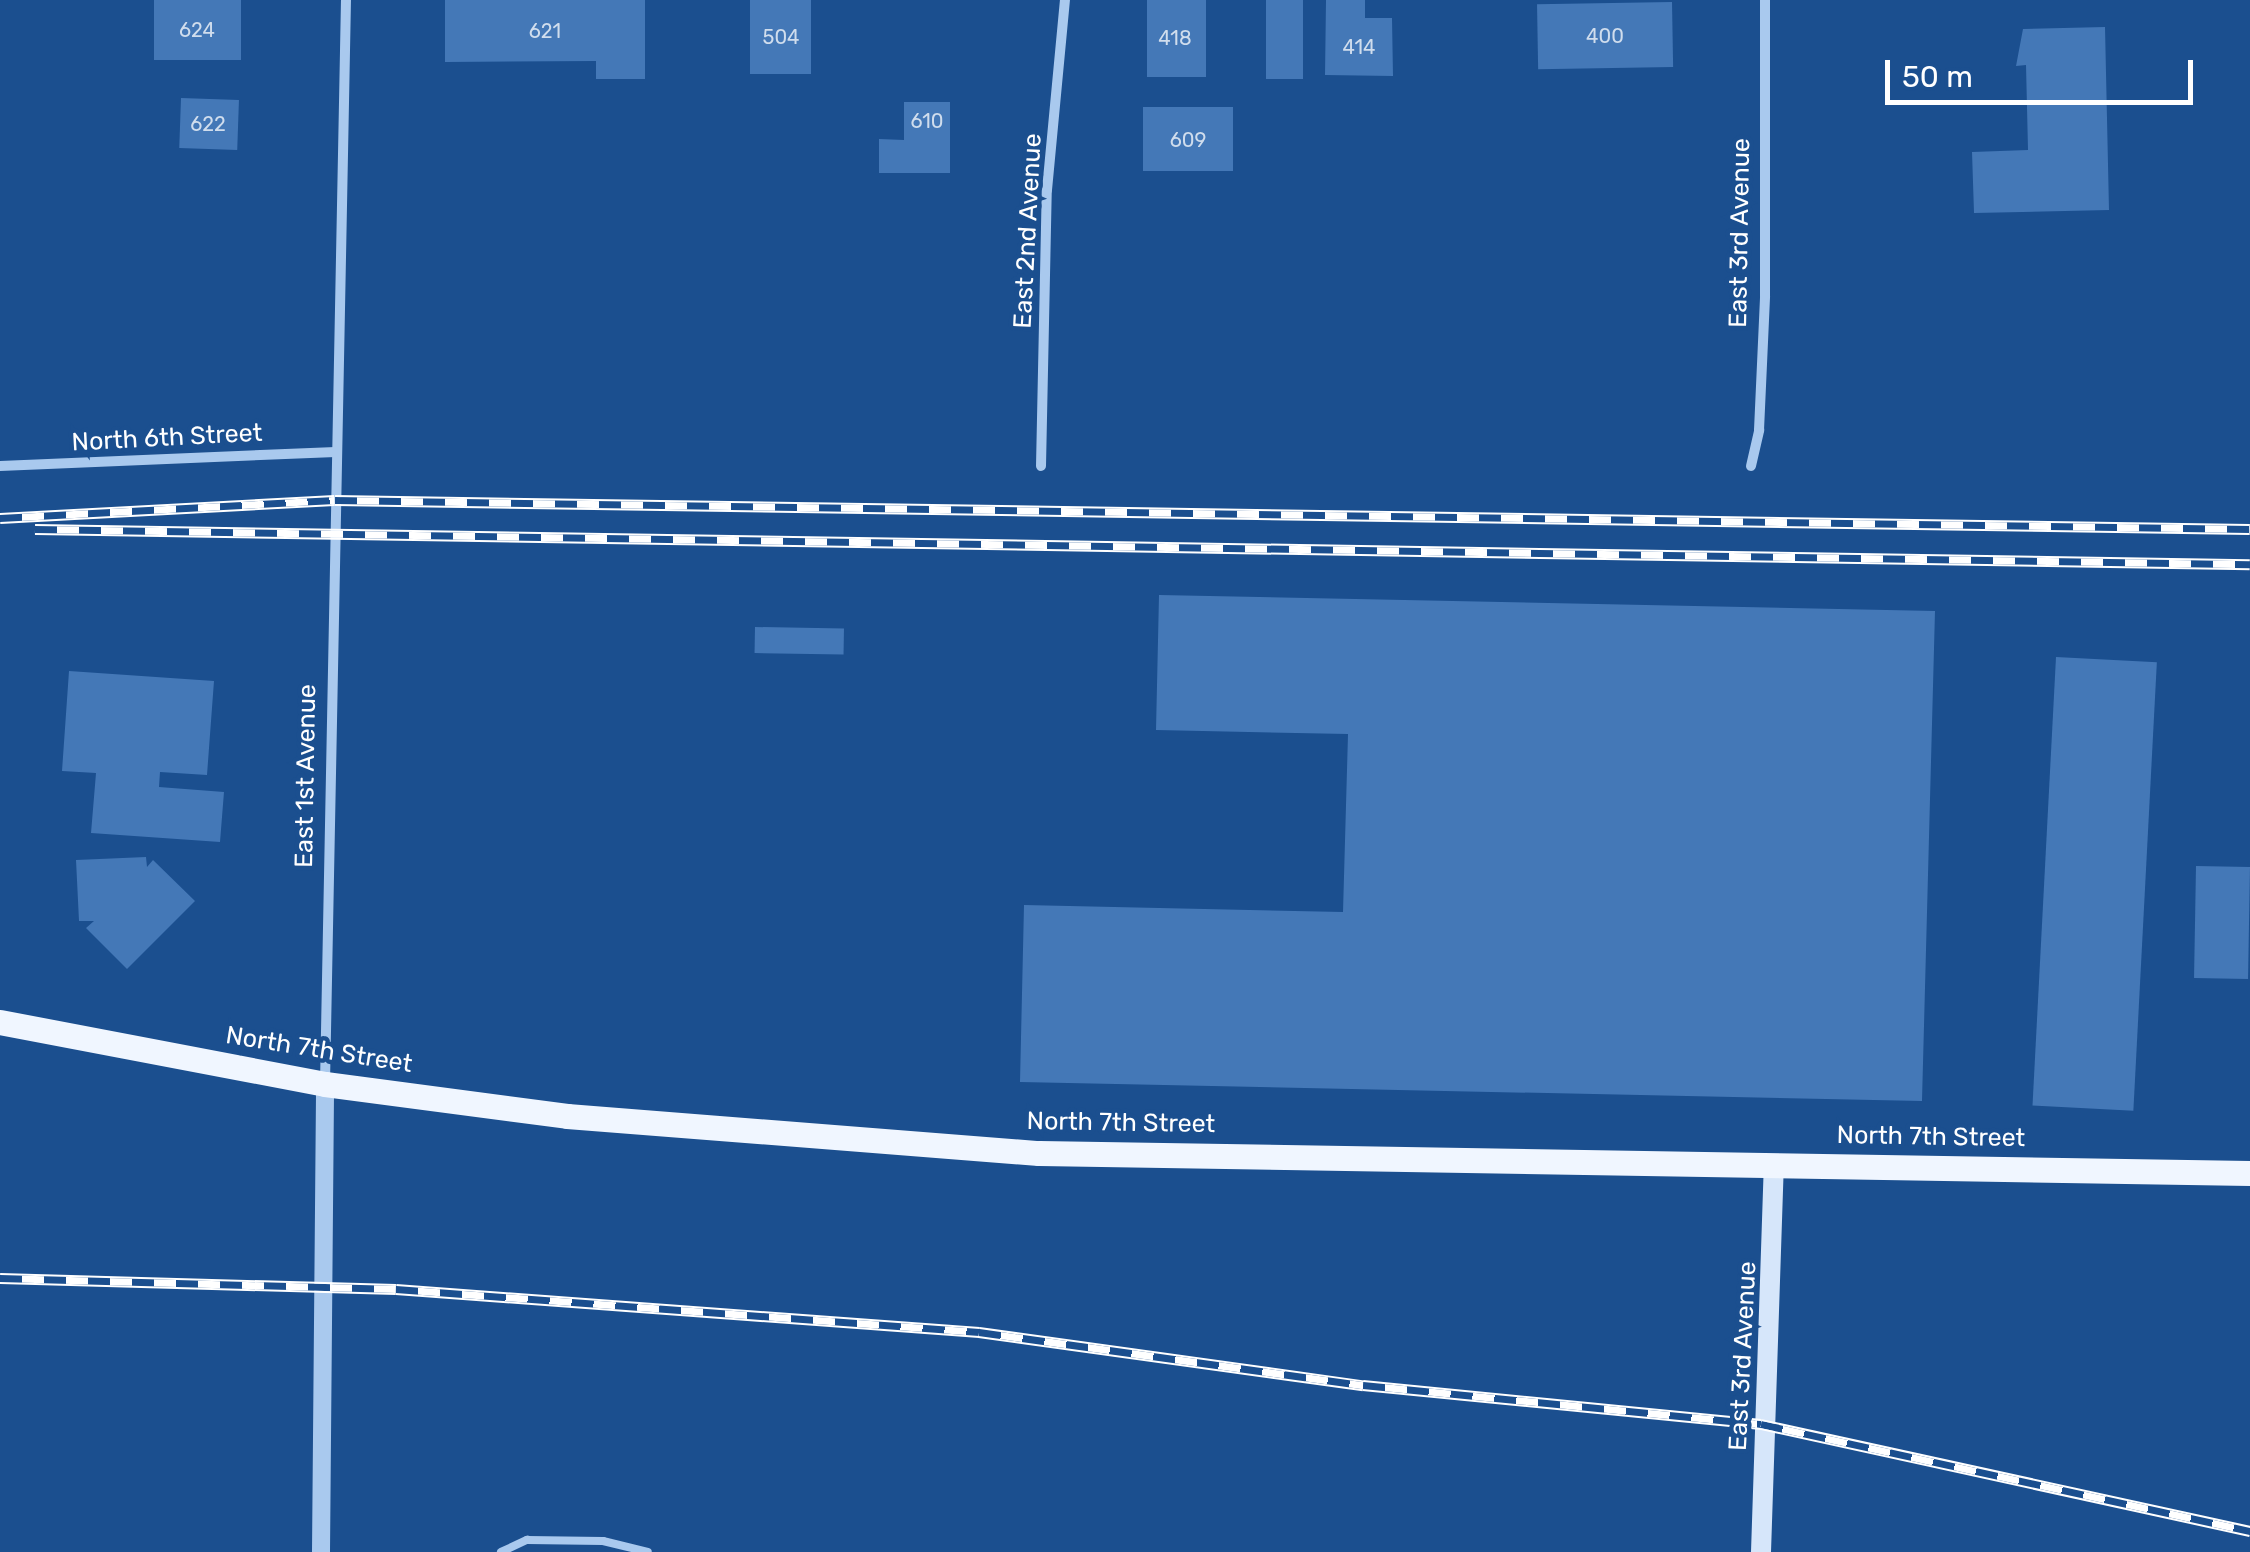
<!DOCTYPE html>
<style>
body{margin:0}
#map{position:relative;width:2250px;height:1552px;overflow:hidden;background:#1b4f8f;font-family:Rubik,sans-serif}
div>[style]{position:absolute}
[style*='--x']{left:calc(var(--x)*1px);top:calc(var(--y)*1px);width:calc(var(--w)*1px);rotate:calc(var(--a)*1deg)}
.building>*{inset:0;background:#4478b7;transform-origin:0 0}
.service>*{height:8px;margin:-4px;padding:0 4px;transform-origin:4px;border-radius:4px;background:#a9c9ee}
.minor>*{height:10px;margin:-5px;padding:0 5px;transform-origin:5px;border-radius:5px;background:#a9c9ee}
.tertiary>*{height:18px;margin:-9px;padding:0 9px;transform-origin:9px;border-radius:9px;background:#a9c9ee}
.secondary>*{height:20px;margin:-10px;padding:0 10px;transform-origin:10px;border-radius:10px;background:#d6e6fa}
.primary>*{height:25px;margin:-12.5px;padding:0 12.5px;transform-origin:12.5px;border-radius:12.5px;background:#f0f6ff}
.rail>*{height:11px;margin-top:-5.5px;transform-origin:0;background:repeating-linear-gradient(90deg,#1b4f8f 0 22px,#fff 0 44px);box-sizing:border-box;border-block:2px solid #fff}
span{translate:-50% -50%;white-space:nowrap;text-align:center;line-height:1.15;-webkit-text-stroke:9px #1b4f8f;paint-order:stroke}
.number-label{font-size:20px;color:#d0dded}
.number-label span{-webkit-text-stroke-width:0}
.street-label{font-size:25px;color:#fff}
.scale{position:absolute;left:1885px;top:60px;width:308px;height:45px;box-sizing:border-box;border:5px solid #fff;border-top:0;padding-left:12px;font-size:30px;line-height:35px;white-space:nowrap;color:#fff;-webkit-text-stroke:8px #1b4f8f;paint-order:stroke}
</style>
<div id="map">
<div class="building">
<i style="left:154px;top:0;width:87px;height:60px"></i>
<i style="clip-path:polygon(445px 0,645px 0,645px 79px,596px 79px,596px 61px,445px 62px)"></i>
<i style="left:750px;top:0;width:61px;height:74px"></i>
<i style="left:1147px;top:0;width:59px;height:77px"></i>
<i style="left:1266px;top:0;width:37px;height:79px"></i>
<i style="clip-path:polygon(1326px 0,1365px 0,1365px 18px,1392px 18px,1393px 76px,1325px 75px)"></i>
<i style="left:1672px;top:2px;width:65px;height:135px;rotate:89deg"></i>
<i style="clip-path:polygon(2105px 27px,2109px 210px,1974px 213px,1972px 152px,2028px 150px,2026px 65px,2016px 66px,2023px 29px)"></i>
<i style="left:181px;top:98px;width:58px;height:50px;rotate:2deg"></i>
<i style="clip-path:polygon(904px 102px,950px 102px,950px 173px,879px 173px,879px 139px,904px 140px)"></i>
<i style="left:1233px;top:107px;width:64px;height:90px;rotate:90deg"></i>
<i style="clip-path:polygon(1159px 595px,1935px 611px,1922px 1101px,1020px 1082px,1024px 905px,1343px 912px,1348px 734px,1156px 730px)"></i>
<i style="left:755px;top:627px;width:89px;height:26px;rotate:1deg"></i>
<i style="left:2056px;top:657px;width:101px;height:449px;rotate:3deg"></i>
<i style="clip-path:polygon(69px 671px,214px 681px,207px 775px,160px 772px,159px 787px,224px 792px,220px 842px,91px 833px,96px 773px,62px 771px)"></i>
<i style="clip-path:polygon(146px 857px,147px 867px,153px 860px,195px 901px,127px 969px,86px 928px,94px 921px,79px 921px,76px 860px)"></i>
<i style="left:2196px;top:866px;width:54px;height:112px;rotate:1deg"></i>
</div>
<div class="service">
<i style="--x:501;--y:1552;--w:29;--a:-25"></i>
<i style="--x:527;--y:1540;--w:76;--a:0.8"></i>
<i style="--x:603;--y:1541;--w:46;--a:13.7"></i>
</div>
<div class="minor">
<i style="--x:0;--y:466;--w:336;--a:-2.4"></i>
<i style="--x:1041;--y:466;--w:276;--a:-88.8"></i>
<i style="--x:1047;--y:190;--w:191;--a:-84.6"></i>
<i style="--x:1751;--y:466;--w:37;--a:-77"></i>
<i style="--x:1759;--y:430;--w:134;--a:-87.4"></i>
<i style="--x:1765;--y:296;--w:296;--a:-90"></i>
<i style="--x:325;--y:1083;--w:1083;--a:-88.89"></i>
</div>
<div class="tertiary">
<i style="--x:321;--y:1552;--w:468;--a:-89.5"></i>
</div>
<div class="secondary">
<i style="--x:1761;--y:1552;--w:388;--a:-88.1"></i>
</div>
<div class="primary">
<i style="--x:0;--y:1022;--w:331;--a:10.8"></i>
<i style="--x:325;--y:1084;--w:244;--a:7.5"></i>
<i style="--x:567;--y:1116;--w:473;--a:4.5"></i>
<i style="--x:1039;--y:1153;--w:1211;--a:0.95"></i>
</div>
<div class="rail">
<i style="--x:0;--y:518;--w:335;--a:-3.1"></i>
<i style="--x:335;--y:500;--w:1915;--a:0.87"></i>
<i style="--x:35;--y:529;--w:2215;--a:0.91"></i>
<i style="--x:0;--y:1278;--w:396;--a:1.6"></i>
<i style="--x:396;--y:1289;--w:585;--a:4.22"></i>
<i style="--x:979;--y:1332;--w:388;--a:7.9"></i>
<i style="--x:1363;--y:1385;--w:400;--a:5.6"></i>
<i style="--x:1761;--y:1424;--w:501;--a:12.34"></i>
</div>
<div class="number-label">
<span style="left:197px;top:30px">624</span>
<span style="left:545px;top:31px">621</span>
<span style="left:1605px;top:36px">400</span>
<span style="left:781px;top:37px">504</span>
<span style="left:1175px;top:38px">418</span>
<span style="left:1359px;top:47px">414</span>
<span style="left:927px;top:121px">610</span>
<span style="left:208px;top:124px">622</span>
<span style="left:1188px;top:140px">609</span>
</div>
<div class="street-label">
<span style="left:1028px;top:231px;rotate:-87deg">East 2nd Avenue</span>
<span style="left:1740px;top:233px;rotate:-89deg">East 3rd Avenue</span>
<span style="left:167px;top:438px;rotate:-3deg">North 6th Street</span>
<span style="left:306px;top:776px;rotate:-89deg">East 1st Avenue</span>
<span style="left:319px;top:1050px;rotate:9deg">North 7th Street</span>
<span style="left:1121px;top:1123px;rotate:1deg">North 7th Street</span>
<span style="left:1931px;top:1137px;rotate:1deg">North 7th Street</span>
<span style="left:1743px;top:1356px;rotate:-87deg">East 3rd Avenue</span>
</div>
<div class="scale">50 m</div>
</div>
